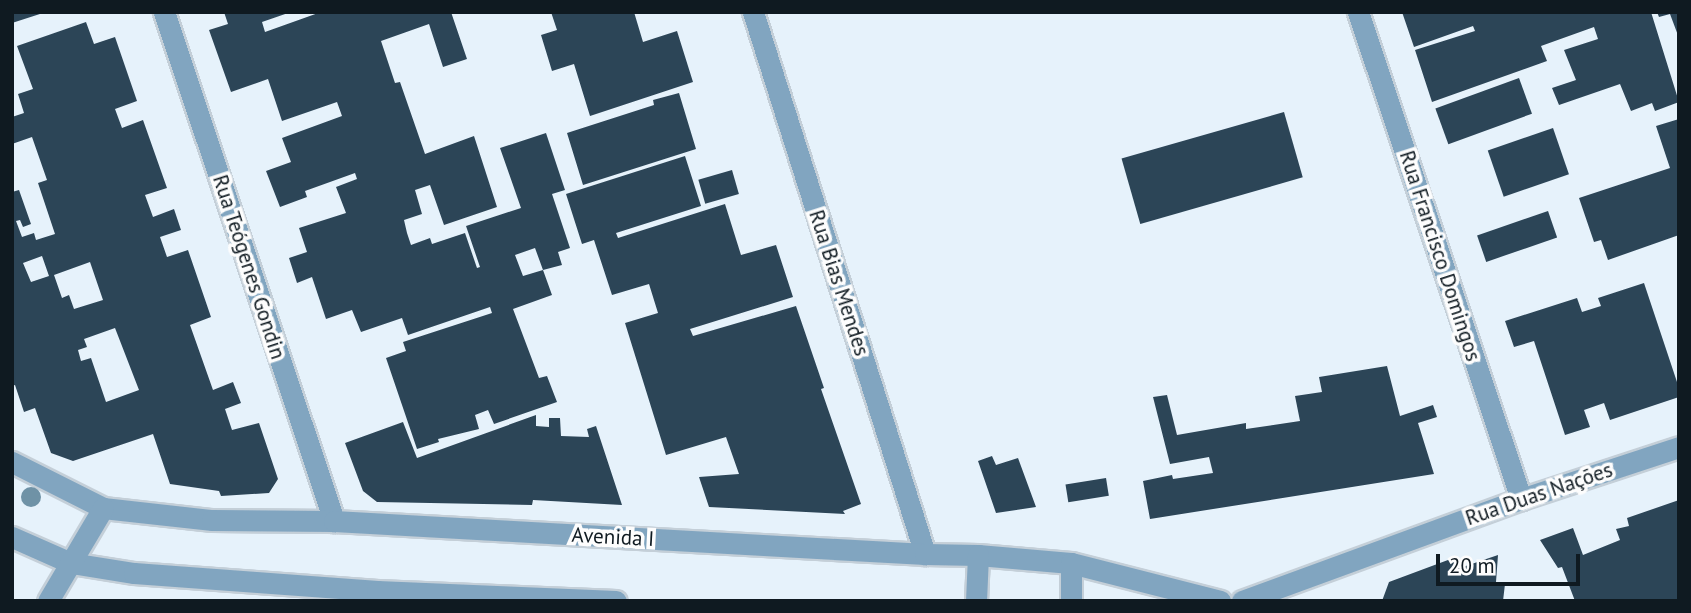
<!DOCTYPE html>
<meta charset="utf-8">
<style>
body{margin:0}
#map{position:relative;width:1691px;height:613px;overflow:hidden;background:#e6f2fb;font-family:"PT Sans",sans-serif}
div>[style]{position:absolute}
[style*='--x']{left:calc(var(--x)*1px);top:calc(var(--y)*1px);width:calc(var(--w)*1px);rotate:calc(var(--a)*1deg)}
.building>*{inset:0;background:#2c4557;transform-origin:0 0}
.roads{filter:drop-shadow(2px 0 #c4cfd8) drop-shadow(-2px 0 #c4cfd8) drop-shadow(0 2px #c4cfd8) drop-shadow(0 -2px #c4cfd8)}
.minor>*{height:21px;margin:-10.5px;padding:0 10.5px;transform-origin:10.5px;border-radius:10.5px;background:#81a5c0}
.trees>*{width:20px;height:20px;margin:-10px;border-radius:50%;background:#6f92a6}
span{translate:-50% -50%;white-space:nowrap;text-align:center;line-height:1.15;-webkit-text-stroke:7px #fdfdfd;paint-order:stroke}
.street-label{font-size:21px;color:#0f1a21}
.frame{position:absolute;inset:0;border:14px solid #0f1a21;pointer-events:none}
.scale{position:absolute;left:1436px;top:554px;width:144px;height:32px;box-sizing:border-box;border:4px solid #0f1a21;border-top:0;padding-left:9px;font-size:21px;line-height:24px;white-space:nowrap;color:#0f1a21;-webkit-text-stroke:5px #fdfdfd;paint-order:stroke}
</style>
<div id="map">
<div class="building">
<i style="clip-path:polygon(12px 12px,43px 12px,43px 13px,12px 23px)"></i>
<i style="clip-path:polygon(224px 12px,291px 12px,262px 22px,265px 32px,321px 12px,451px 12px,467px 59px,443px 67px,429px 24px,381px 41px,395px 83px,400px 82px,425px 154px,474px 136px,497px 207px,444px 225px,430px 185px,415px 190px,422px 214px,404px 220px,407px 233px,411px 245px,430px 238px,432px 244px,465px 233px,477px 268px,480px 267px,466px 226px,521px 208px,500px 148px,546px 133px,565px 190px,552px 194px,570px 248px,558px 252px,562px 265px,543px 270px,535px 248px,515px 255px,523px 276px,543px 270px,552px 295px,513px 309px,539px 378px,547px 376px,557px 402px,494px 424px,488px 410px,475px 415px,479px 429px,438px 439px,439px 442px,417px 449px,386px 358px,406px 351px,403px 342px,492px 313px,490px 307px,408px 335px,402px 318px,361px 332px,352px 310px,326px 319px,312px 277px,297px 283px,289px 258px,307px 252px,299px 228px,346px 213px,336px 187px,357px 179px,355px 173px,305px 191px,307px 197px,280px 207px,266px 171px,291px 162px,282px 138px,342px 116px,337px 102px,282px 121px,268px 79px,231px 92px,209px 30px,228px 24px)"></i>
<i style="clip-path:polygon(551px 12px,634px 12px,643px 42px,677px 31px,693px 82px,590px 116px,574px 64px,552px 71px,541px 35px,557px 30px)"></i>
<i style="clip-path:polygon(1402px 12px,1651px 12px,1679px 102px,1655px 111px,1652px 103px,1631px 111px,1620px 84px,1559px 105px,1552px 88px,1576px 80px,1564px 50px,1598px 39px,1594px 27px,1541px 46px,1547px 61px,1432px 102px,1415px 50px,1475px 31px,1473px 26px,1414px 47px)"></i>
<i style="clip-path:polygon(1657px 12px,1679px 12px,1679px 38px,1670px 14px,1659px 17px)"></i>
<i style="clip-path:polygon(evenodd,86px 22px,94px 44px,115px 37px,137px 101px,115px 109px,122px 128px,143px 120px,167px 188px,145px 195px,153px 217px,174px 209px,181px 230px,160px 237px,167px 257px,188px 250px,211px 317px,190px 325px,213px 390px,233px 382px,241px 403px,225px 409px,232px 430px,259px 423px,278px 479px,269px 493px,221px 496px,219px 491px,170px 484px,153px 434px,73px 461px,51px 453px,35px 408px,24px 412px,15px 385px,12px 386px,12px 192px,19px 190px,31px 224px,23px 227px,20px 220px,16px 221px,22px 237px,34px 233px,36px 240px,55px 234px,38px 183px,47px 180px,32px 137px,12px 144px,12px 117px,24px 113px,18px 94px,33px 89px,17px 46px,86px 22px,42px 256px,49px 276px,31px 282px,23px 263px,42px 256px,86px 22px,90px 262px,103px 300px,74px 309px,69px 295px,62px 298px,54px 275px,90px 262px,86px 22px,115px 328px,139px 390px,106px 402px,91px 358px,81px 361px,78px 350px,87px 347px,84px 339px,115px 328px)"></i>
<i style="left:1519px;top:78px;width:38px;height:89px;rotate:70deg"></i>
<i style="clip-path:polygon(679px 93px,696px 149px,583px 185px,567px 133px,654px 105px,653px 100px)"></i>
<i style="left:1284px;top:112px;width:68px;height:169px;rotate:74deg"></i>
<i style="clip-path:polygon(1679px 119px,1679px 235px,1608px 260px,1601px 240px,1594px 242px,1579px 198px,1670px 168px,1656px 126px)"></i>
<i style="left:1553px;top:128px;width:49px;height:69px;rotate:71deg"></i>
<i style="clip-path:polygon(685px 156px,701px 206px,616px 233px,618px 238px,725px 204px,741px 255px,776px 245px,793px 297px,690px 329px,693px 336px,796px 306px,824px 388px,821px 389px,861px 504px,843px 511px,845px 514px,709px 507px,699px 477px,739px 474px,726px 437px,666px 455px,625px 323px,658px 313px,649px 284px,612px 295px,594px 240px,582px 244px,566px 194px)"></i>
<i style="left:732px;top:170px;width:25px;height:35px;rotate:74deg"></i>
<i style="left:1548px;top:211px;width:28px;height:75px;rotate:71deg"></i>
<i style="clip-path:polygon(1644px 283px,1679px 388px,1679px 397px,1610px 420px,1604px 403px,1584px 410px,1590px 427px,1565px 435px,1534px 341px,1514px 347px,1505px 321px,1577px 298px,1582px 312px,1601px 306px,1598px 298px)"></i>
<i style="clip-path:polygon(1387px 366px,1400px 416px,1433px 405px,1437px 417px,1418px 423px,1434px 474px,1150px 519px,1143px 481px,1172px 475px,1173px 479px,1213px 473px,1209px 457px,1170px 464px,1153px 397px,1167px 395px,1177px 435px,1246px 423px,1246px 429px,1300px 421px,1295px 396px,1322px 392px,1319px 377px)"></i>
<i style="clip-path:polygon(536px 415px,536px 426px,549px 427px,549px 418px,560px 418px,561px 436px,589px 437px,587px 429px,596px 426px,622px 505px,533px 500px,532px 505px,377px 502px,363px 491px,345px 443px,403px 422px,417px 458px)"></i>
<i style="clip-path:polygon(992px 456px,996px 465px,1018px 458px,1036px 507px,996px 513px,978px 461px)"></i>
<i style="left:1106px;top:478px;width:18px;height:41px;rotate:81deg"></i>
<i style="clip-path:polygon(1679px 500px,1679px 601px,1575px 601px,1562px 567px,1558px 568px,1540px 540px,1573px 528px,1583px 555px,1620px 540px,1616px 529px,1629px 526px,1627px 518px)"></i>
<i style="clip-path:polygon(1498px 555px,1496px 582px,1505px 584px,1503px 601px,1382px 601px,1389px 582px,1456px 557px,1454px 570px)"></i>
</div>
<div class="roads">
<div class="minor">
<i style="--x:164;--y:12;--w:537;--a:71.53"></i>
<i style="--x:753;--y:12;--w:569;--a:72.39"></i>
<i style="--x:1358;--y:12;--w:514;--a:71.49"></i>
<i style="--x:12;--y:462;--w:102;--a:26.8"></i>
<i style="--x:103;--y:508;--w:110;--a:6.3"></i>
<i style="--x:212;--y:520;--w:122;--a:0.5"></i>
<i style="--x:334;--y:521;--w:592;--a:3.2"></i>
<i style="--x:925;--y:554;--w:53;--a:1.1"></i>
<i style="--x:978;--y:555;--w:93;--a:4.9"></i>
<i style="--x:1071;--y:563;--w:154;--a:14.3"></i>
<i style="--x:12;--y:537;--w:64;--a:23.8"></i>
<i style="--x:71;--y:563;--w:64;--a:9"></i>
<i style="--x:134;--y:573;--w:244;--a:4.2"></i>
<i style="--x:377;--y:591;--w:239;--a:2.4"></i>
<i style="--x:48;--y:601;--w:108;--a:-59.4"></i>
<i style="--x:976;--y:601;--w:46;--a:-87.5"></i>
<i style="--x:1071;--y:601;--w:38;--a:-90"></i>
<i style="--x:1242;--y:601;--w:297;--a:-20.1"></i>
<i style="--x:1521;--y:499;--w:166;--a:-18.2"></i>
</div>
</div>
<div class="trees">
<i style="left:31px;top:497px"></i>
</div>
<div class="street-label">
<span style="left:1440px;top:256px;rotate:72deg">Rua Francisco Domingos</span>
<span style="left:249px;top:267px;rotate:72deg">Rua Teógenes Gondin</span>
<span style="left:839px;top:283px;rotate:72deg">Rua Bias Mendes</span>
<span style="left:1539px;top:494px;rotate:-19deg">Rua Duas Nações</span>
<span style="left:613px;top:537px;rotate:3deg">Avenida I</span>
</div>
<div class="frame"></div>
<div class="scale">20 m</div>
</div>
